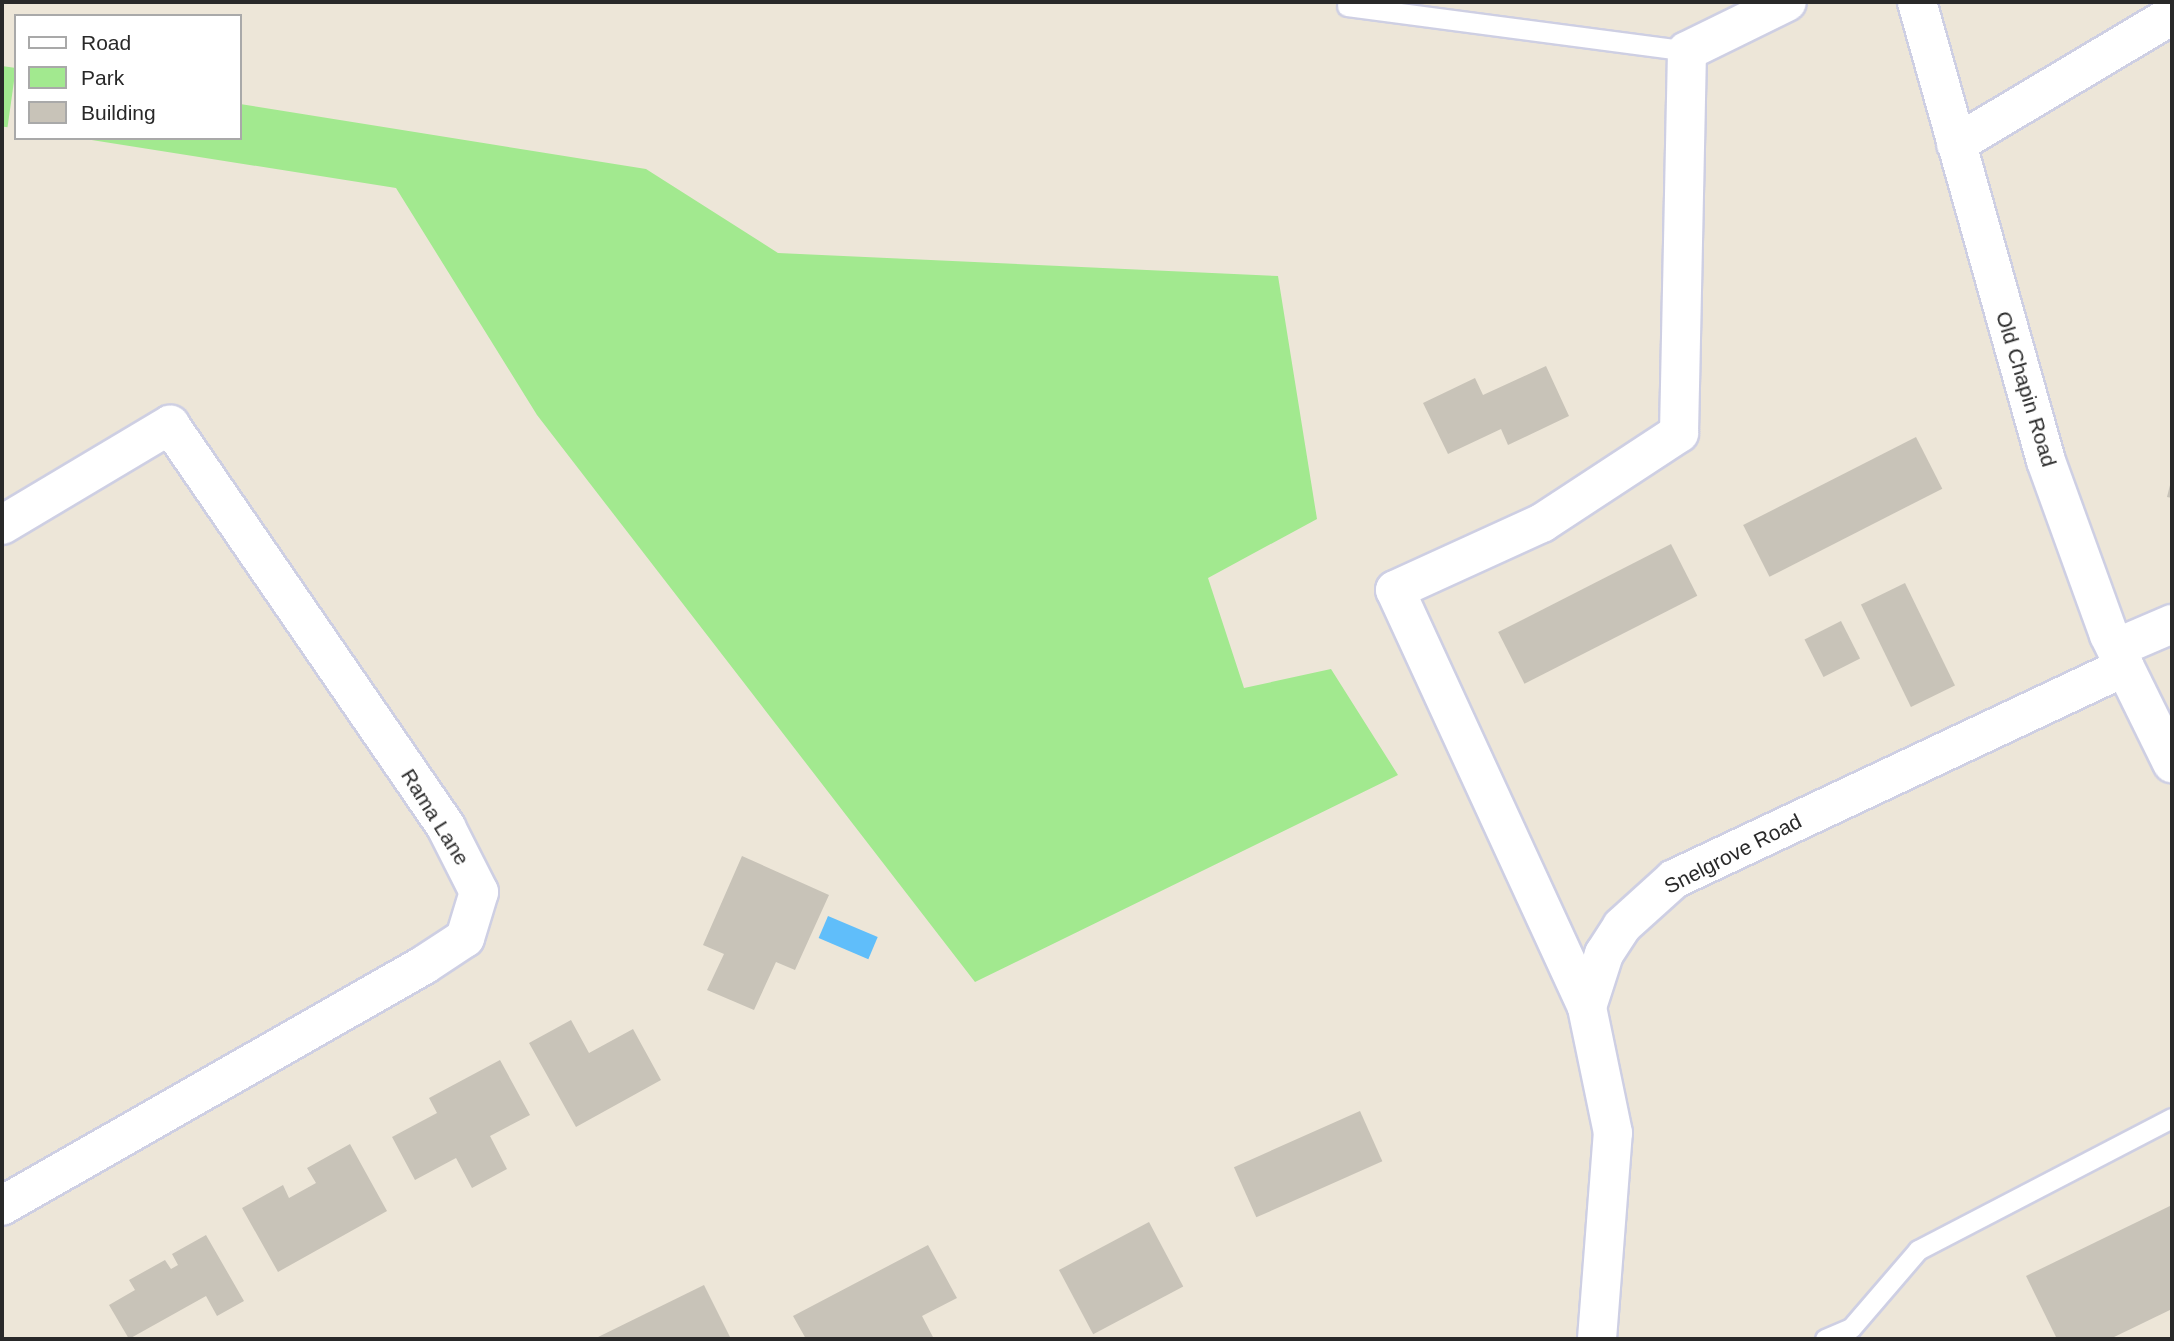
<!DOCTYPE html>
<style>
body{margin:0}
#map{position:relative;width:2174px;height:1341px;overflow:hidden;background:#ede6d8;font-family:Arial,sans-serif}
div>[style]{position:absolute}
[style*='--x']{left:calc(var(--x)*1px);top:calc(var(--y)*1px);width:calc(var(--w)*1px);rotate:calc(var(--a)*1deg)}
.green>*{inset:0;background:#a2e98f;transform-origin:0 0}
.water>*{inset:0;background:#60befa;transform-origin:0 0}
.building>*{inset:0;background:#c8c3b8;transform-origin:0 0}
.roads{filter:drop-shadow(2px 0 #cecfe3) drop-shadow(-2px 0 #cecfe3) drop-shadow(0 2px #cecfe3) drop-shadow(0 -2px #cecfe3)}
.service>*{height:19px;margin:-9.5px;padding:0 9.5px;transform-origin:9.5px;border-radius:9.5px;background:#fff}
.minor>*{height:38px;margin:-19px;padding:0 19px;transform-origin:19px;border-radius:19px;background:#fff}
.tertiary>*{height:38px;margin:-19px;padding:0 19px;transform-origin:19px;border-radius:19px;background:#fff}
span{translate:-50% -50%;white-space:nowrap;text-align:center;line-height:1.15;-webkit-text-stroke:5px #fff;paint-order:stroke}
.street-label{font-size:21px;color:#292929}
.frame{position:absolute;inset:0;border:4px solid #292929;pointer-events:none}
.legend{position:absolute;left:14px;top:14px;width:228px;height:126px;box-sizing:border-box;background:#fff;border:2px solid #a9a9a9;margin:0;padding:9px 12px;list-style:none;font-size:21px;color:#292929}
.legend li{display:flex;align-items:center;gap:14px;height:35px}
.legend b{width:35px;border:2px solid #a9a9a9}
</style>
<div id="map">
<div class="green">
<i style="left:2px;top:66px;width:14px;height:60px;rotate:8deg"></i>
<i style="clip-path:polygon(240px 104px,646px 169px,778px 253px,1278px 276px,1317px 519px,1208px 578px,1244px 688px,1331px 669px,1398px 775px,975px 982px,537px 415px,396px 188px,79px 138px,240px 138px)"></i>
</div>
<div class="water">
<i style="left:828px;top:916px;width:54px;height:24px;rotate:23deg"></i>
</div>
<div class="building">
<i style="clip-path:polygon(1546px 366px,1569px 416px,1508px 445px,1501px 429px,1448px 454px,1423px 403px,1475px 378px,1483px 395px)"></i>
<i style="left:1916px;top:437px;width:58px;height:194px;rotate:63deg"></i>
<i style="clip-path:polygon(2171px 481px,2172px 481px,2172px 498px,2167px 497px)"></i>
<i style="left:1671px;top:544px;width:58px;height:194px;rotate:63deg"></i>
<i style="left:1905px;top:583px;width:114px;height:49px;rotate:64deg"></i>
<i style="left:1841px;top:621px;width:42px;height:41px;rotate:63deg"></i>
<i style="clip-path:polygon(742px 856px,829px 895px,795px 970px,776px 962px,754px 1010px,707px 990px,724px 954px,703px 945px)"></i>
<i style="clip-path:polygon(571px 1020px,589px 1053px,633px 1029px,661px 1080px,576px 1127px,529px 1043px)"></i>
<i style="clip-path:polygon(500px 1060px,530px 1115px,490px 1136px,507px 1169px,472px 1188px,456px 1158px,415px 1180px,392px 1137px,437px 1113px,429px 1098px)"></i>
<i style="left:1360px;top:1111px;width:55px;height:138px;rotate:66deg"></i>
<i style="clip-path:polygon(350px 1144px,387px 1211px,278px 1272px,242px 1208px,283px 1185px,289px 1198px,316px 1183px,307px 1168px)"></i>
<i style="clip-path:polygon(2172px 1205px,2172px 1309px,2110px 1339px,2057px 1339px,2026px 1276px)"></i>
<i style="left:1149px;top:1222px;width:73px;height:102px;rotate:62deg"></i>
<i style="clip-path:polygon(206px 1235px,244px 1301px,217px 1316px,206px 1296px,129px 1339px,109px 1305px,135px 1290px,129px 1280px,165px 1260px,171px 1269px,178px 1265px,172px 1254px)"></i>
<i style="clip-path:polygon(928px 1245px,957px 1298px,922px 1316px,934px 1339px,806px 1339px,793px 1316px)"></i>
<i style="clip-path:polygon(704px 1285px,731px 1339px,594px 1339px)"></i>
</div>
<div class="roads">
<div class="service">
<i style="--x:1347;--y:6;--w:343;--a:7.5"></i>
<i style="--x:1825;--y:1339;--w:28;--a:-23"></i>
<i style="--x:1851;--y:1328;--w:103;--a:-49.3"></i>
<i style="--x:1918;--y:1250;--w:286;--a:-27.5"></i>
</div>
<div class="minor">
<i style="--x:1956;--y:144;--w:252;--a:-30.8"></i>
<i style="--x:2;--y:525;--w:196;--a:-30.8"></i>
<i style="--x:170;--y:425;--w:488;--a:55.5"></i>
<i style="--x:446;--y:827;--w:73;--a:63.1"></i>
<i style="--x:479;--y:892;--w:48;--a:106.9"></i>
<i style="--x:465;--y:938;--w:49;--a:146.6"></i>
<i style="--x:424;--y:965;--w:486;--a:150.3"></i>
<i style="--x:2116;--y:648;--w:61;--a:-23.2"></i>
<i style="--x:1587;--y:1007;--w:459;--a:-114.7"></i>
<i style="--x:1395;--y:590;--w:162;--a:-24.5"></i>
<i style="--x:1542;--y:523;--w:164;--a:-33.3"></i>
<i style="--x:1679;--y:433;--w:382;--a:-88.8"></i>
<i style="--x:1687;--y:51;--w:111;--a:-26.1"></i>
<i style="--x:1597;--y:1339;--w:207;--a:-85.6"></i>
<i style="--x:1613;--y:1133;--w:129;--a:-101.7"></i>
<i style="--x:1587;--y:1007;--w:56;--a:-72.2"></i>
<i style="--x:1604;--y:954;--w:33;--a:-57"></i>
<i style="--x:1622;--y:926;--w:70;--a:-42.1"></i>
<i style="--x:1674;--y:879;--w:498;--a:-25.2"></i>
</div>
<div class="tertiary">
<i style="--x:1917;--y:2;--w:477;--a:74.3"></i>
<i style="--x:2046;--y:461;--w:185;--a:70.1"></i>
<i style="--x:2109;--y:635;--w:143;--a:63.8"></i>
</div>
</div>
<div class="street-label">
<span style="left:2026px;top:389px;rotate:73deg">Old Chapin Road</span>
<span style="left:435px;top:817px;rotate:58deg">Rama Lane</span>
<span style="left:1733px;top:854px;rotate:-27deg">Snelgrove Road</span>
</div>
<div class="frame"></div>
<ul class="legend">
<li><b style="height:9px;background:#fff"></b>Road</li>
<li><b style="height:19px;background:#a2e98f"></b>Park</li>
<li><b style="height:19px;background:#c8c3b8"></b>Building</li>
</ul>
</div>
